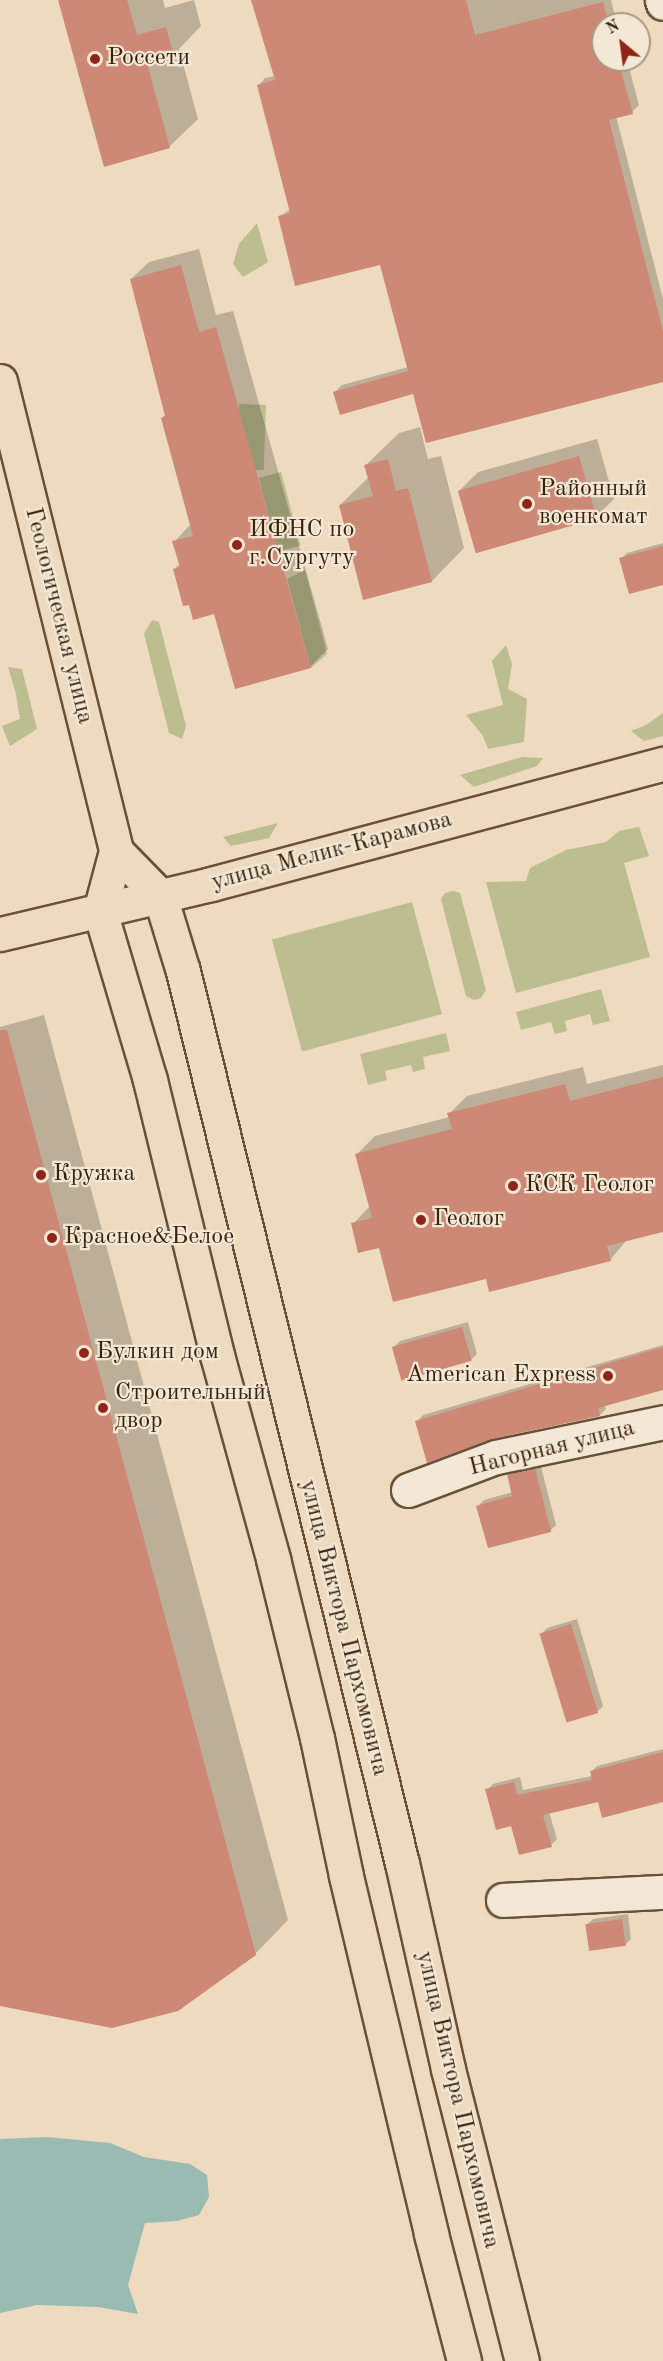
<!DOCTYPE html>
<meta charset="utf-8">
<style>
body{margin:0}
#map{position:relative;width:663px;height:2361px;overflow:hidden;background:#eddabf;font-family:"Old Standard TT",serif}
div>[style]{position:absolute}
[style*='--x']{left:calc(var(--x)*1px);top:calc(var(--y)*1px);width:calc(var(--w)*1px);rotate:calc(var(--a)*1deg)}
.green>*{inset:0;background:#bdbe8f;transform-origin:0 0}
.water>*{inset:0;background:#99bbb2}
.shadow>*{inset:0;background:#0003}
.building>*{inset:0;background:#ce8876;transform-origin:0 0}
.roads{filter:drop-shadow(2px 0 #675138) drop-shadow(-2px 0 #675138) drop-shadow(0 2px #675138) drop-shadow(0 -2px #675138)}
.minor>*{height:33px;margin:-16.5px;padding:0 16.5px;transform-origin:16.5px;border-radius:16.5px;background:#f3e7d5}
.major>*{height:33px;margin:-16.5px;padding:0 16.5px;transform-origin:16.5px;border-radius:16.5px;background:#eddabf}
.dots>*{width:16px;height:16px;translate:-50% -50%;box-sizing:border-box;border:3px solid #f3e7d5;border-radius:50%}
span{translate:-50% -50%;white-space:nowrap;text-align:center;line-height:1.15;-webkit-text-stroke:4.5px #f3e7d5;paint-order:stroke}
.poi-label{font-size:24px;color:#3a230b}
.left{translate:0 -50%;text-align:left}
.right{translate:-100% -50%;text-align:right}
.street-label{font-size:24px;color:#3a230b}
.north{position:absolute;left:591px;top:12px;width:60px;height:60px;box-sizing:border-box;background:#f3e7d5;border:2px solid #a99984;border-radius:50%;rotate:331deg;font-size:16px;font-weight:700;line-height:24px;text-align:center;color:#3a230b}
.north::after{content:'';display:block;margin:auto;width:21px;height:27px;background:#8f2418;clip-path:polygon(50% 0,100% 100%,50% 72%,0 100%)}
</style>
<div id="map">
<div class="green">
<div style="clip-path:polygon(257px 223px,268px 262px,243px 277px,233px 264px,239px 244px)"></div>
<div style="left:239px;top:404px;width:27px;height:65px;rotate:2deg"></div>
<div style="left:281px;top:472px;width:76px;height:23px;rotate:75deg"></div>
<div style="clip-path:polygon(305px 570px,327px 654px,311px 668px,287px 579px)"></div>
<div style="clip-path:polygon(152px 620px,159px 622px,186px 726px,182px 739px,169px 733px,144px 634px)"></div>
<div style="clip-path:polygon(506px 645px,512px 664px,508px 689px,527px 699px,524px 742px,488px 749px,483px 736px,466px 715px,503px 705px,492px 661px)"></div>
<div style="clip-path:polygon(8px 667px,22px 669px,37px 729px,10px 746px,2px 726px,20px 719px,16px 694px)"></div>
<div style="clip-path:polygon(663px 713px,663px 736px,644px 741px,631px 731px,646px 725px)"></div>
<div style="clip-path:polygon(522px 757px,543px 758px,537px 766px,474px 787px,460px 775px)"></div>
<div style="clip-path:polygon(278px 823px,269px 838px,231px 846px,223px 837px)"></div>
<div style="clip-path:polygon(639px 827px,649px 856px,624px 863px,650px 957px,516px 993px,486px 882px,526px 881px,530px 868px,566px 850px,606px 842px,619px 831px)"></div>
<div style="clip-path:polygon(453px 891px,460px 893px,486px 990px,481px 998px,474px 1000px,466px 996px,441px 899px,445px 893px)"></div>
<div style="left:412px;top:902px;width:116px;height:145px;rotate:75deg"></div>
<div style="clip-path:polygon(601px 989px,610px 1021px,593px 1025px,590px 1014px,565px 1021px,567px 1031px,555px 1034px,551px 1022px,521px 1030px,516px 1012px)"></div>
<div style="clip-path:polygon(446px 1033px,450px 1051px,423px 1057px,425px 1069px,413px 1072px,411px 1065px,385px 1071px,387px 1080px,368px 1085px,360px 1054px)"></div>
</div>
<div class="water">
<div style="clip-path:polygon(47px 2137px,110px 2143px,144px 2157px,190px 2164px,207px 2175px,209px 2197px,199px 2215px,177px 2221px,145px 2223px,128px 2285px,138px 2314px,98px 2307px,37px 2305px,0 2313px,0 2139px)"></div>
</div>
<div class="shadow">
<div style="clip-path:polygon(60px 0,163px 0,165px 8px,194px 0,201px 26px,179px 49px,198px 119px,169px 147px)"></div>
<div style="clip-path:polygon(253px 0,611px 0,617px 24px,603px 24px,603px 60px,627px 60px,639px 105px,632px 112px,616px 116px,663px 299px,663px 381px,414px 392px,335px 392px,342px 385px,408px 367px,381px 263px,279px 217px,291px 209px,258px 86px,265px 78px,275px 76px)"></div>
<div style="clip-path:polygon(199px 249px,216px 315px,233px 311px,328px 649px,310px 667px,216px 612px,174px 569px,180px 564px,174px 542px,191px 524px,162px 418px,166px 414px,131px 279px,149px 262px)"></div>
<div style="clip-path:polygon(420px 427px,428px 459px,441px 456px,464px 548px,432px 581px,364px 598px,340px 505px,369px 477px,366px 465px,399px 433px)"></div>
<div style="clip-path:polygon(597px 439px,614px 499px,596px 517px,460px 490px,478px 472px)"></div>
<div style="clip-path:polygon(663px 543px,663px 584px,621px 559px,627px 553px)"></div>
<div style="clip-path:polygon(44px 1015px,288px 1920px,255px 1954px,0 2004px,0 1027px)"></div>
<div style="clip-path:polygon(663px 1065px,663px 1231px,627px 1240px,610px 1260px,487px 1277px,380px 1246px,353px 1224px,370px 1206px,357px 1154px,375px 1136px,450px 1117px,449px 1114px,467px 1096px,583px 1067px,587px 1084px)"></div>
<div style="clip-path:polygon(468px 1322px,477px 1354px,471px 1360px,394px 1347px,400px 1341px)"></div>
<div style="clip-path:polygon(663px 1345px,663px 1388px,604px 1404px,606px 1409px,600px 1415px,417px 1421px,423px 1415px)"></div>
<div style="clip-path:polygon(540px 1463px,556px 1525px,550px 1531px,478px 1506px,484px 1500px,513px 1492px,508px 1474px,514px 1468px)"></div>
<div style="clip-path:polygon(577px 1619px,603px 1706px,597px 1712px,541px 1634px,547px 1628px)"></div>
<div style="clip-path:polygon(663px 1749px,663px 1800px,599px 1800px,549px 1812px,557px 1839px,551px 1845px,512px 1825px,487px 1790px,493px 1784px,520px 1777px,523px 1790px,592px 1776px,591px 1772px,597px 1766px)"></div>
<div style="clip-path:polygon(628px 1914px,631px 1939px,625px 1945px,587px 1925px,593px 1919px)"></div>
</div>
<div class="building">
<div style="clip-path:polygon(58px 0,127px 0,137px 35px,166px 27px,174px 56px,147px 63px,170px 148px,104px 167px)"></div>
<div style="clip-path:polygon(251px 0,466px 0,475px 35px,603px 2px,609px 24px,603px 24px,603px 60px,618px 60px,633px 114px,609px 120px,663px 331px,663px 382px,426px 443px,413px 394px,340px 415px,333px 392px,408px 371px,380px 265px,295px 286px,278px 216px,290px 213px,257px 85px,275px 80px)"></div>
<div style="clip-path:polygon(181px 265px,199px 332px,216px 327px,311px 668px,235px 689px,214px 614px,193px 620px,189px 605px,183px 606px,173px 569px,180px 567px,172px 541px,193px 536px,161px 418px,165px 416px,130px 279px)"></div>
<div style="left:579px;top:456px;width:65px;height:126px;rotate:74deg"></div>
<div style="clip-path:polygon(388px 459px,396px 491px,408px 488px,432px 582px,363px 600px,339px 505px,373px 496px,364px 465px)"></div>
<div style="clip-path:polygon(663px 546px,663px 585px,629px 594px,619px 558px)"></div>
<div style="clip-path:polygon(0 1030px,7px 1030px,256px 1955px,178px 2011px,112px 2028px,0 2006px)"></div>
<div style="clip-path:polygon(663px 1077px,663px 1232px,607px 1246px,611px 1261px,489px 1292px,486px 1279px,393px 1302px,379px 1248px,358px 1253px,351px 1223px,372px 1218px,355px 1154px,452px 1129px,447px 1113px,505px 1099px,565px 1084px,570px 1101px)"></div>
<div style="left:462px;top:1327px;width:35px;height:73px;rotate:74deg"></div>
<div style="clip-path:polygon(663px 1347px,663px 1390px,598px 1408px,600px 1416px,492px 1439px,427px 1463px,415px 1421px)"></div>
<div style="clip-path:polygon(535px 1468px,551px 1532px,488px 1548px,476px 1506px,512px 1496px,507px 1474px)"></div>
<div style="left:571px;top:1624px;width:93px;height:33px;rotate:73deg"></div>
<div style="clip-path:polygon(663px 1752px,663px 1802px,602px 1818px,598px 1802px,543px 1815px,552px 1847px,519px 1855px,511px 1826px,496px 1830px,485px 1789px,514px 1782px,517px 1795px,592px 1780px,590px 1771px)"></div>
<div style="left:622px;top:1919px;width:27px;height:37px;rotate:82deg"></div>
</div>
<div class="roads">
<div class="minor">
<div style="--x:662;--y:0;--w:3;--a:72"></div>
<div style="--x:408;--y:1490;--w:94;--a:-20.6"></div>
<div style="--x:496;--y:1457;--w:171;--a:-11.8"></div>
<div style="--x:503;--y:1900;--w:160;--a:-2.9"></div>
</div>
<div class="major">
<div style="--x:0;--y:381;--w:484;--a:76.1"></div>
<div style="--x:116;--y:851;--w:62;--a:104.9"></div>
<div style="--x:116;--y:851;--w:63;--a:45.6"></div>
<div style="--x:160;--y:896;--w:78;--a:73"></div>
<div style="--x:183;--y:971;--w:918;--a:76.21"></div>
<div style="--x:402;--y:1863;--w:211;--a:77.4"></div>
<div style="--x:448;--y:2069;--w:301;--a:75.8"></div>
<div style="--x:100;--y:911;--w:176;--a:73.5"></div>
<div style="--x:150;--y:1080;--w:283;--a:76.3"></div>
<div style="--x:217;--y:1355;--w:212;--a:74.6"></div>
<div style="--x:273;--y:1559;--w:184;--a:76.2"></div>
<div style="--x:317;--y:1738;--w:141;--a:78.1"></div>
<div style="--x:346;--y:1876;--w:368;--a:76.6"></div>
<div style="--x:431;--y:2234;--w:131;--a:75.4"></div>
<div style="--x:0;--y:934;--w:217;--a:-13.3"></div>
<div style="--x:211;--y:884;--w:468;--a:-14.9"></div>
</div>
</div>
<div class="dots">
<div style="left:95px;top:59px;background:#8f2418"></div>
<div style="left:527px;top:504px;background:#8f2418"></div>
<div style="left:237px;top:545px;background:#8f2418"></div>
<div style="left:41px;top:1175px;background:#8f2418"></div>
<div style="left:513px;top:1186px;background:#8f2418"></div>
<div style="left:421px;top:1220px;background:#8f2418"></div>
<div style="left:52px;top:1238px;background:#8f2418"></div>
<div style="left:84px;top:1353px;background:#8f2418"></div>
<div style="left:608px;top:1376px;background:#8f2418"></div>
<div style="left:103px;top:1408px;background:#8f2418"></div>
</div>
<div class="poi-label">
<span class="left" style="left:107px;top:59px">Россети</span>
<span class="left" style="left:539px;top:504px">Районный<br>военкомат</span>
<span class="left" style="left:249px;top:545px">ИФНС по<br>г.Сургуту</span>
<span class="left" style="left:53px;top:1175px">Кружка</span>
<span class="left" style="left:525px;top:1186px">КСК Геолог</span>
<span class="left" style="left:433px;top:1220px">Геолог</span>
<span class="left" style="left:64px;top:1238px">Красное&amp;Белое</span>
<span class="left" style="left:96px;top:1353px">Булкин дом</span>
<span class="right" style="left:596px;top:1376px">American Express</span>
<span class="left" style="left:115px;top:1408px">Строительный<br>двор</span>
</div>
<div class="street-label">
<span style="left:58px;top:616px;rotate:76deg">Геологическая улица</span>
<span style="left:332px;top:852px;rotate:-15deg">улица Мелик-Карамова</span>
<span style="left:552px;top:1449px;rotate:-14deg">Нагорная улица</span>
<span style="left:343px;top:1628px;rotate:76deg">улица Виктора Пархомовича</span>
<span style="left:457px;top:2100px;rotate:77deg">улица Виктора Пархомовича</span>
</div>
<div class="north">N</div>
</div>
